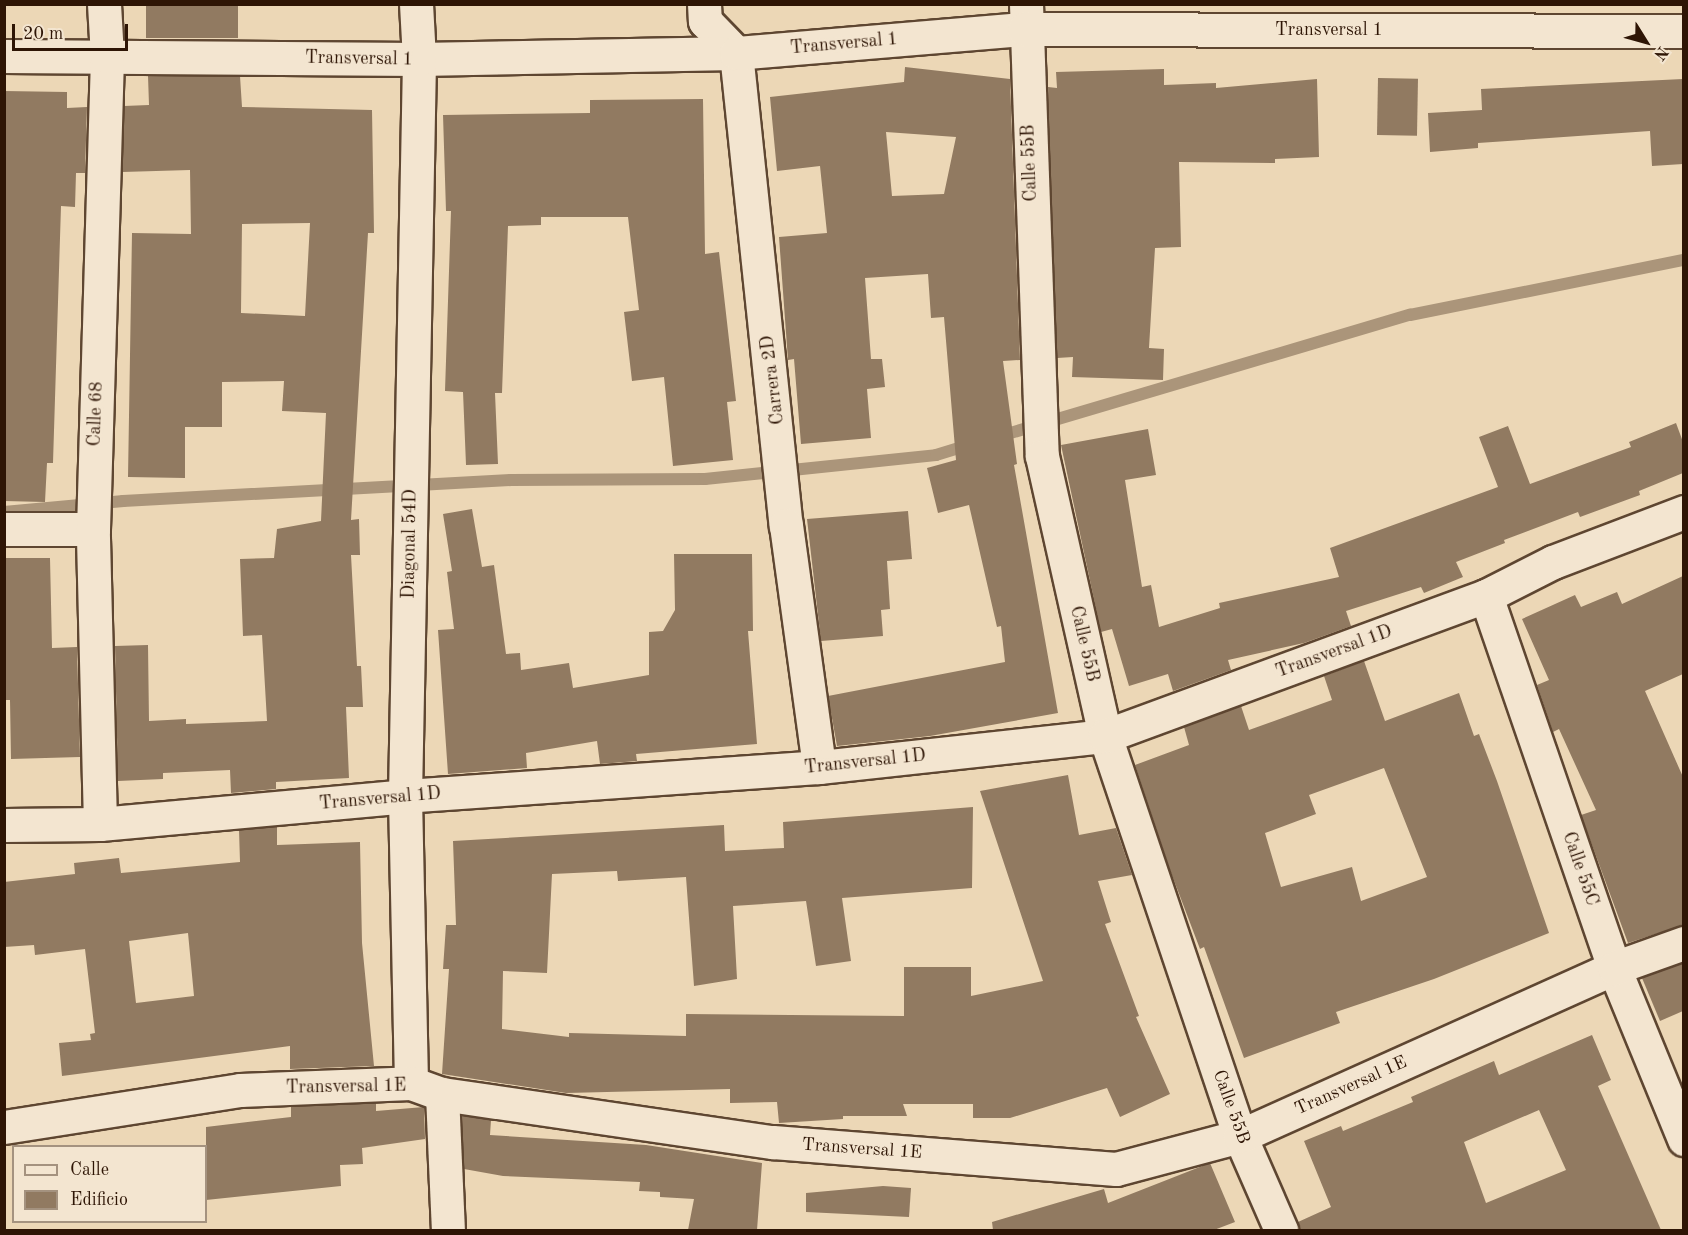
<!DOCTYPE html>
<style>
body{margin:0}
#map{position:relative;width:1688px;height:1235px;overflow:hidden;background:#ecd7b6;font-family:"Old Standard TT",serif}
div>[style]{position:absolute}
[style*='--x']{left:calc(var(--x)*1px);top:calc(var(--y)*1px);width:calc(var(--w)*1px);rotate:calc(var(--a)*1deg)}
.stream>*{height:12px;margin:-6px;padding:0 6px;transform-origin:6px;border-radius:6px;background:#ab957a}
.building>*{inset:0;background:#917a61;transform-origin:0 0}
.roads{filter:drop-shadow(2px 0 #5e4631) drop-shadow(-2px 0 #5e4631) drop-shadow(0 2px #5e4631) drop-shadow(0 -2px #5e4631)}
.minor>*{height:33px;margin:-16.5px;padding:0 16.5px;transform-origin:16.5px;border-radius:16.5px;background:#f3e5d0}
span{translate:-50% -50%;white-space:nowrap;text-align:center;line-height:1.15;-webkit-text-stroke:6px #f3e5d0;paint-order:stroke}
.street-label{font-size:18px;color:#2e1505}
.frame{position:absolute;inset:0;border:6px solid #2e1505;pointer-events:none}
.legend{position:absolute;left:12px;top:1145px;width:195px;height:78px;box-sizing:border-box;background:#f3e5d0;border:2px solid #a4927f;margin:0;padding:8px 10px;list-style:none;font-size:18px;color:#2e1505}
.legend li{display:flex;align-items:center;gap:12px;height:30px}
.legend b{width:30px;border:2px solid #a4927f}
.north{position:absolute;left:1616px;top:12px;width:60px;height:60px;-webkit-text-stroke:4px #f3e5d0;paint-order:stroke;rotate:127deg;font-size:16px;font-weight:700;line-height:24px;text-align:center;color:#2e1505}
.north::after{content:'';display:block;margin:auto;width:21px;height:27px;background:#2e1505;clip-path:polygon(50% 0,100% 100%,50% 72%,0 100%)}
.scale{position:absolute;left:12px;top:24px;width:116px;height:27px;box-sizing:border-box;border:3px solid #2e1505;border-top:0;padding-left:8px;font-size:18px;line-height:21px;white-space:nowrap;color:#2e1505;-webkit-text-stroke:4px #f3e5d0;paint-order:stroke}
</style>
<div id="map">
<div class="stream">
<div style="--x:997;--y:437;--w:431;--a:-16.5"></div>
<div style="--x:1410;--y:315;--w:279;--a:-11.4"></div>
<div style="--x:4;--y:512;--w:120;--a:-5.3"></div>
<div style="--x:123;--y:501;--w:389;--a:-3.1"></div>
<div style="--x:511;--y:480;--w:194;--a:-0.3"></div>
<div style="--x:705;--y:479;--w:232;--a:-5.9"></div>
<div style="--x:936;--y:455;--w:34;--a:-17"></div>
</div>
<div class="building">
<div style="left:146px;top:4px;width:92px;height:34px"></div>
<div style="clip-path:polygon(evenodd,905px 67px,1010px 79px,1020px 360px,1003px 361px,1017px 464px,1014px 465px,1058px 713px,930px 736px,837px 746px,828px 696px,1005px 662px,1001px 626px,997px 627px,969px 505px,938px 513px,927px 468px,956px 460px,944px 317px,931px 318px,928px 274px,865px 278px,871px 359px,882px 359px,885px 387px,867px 389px,871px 438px,801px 444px,794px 359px,788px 360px,779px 237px,827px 233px,820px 166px,777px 171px,770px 97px,904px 82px,905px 67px,886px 132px,956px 137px,944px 194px,892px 196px,886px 132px)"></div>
<div style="clip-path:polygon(1164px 69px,1164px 85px,1216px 83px,1216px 88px,1317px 79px,1319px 157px,1275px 159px,1275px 163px,1179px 162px,1181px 247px,1155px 248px,1149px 348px,1164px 349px,1163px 380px,1072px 377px,1073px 357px,1057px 358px,1048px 87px,1057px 88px,1056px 72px)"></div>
<div style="clip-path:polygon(evenodd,148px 76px,240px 76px,242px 107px,372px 110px,374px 233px,368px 233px,351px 520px,359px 519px,360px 555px,351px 555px,357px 666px,361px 666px,363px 707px,346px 707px,349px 778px,276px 782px,276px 789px,231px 793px,230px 770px,163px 773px,163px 779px,118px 781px,115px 646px,148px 645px,149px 721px,186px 719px,186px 724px,267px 721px,262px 635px,243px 636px,240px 559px,274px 558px,277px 529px,321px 521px,326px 413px,282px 411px,284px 381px,222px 382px,222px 427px,185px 427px,185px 478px,128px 477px,132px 233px,191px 234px,190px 170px,122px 172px,124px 106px,149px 105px,148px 76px,310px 223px,305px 316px,241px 313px,242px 224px,310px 223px)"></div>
<div style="left:1378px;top:78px;width:40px;height:57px;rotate:1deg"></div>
<div style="clip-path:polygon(1683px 79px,1683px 164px,1652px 166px,1650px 131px,1478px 143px,1478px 148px,1430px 152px,1428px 113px,1482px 110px,1481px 89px)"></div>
<div style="clip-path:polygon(4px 91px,67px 92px,67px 108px,87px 107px,85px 173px,76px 173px,75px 207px,61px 206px,53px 463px,47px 463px,45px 502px,4px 501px)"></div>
<div style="clip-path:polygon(703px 99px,705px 254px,719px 252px,736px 401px,727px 402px,733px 460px,673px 466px,664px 377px,632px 381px,624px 312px,639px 310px,628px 217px,541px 217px,541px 225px,508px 226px,502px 393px,495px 393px,498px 464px,466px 465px,463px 392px,445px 391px,451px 211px,446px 211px,443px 115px,590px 113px,590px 100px)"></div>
<div style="clip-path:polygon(1676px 423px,1683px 442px,1683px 473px,1639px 491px,1640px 495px,1580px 517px,1578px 512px,1504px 540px,1505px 543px,1456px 562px,1463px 577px,1424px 593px,1421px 587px,1346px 611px,1351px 626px,1304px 643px,1228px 660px,1231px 670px,1173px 691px,1168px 674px,1129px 686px,1112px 629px,1101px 632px,1061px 445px,1148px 429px,1156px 475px,1125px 480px,1142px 587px,1151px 585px,1159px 627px,1220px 608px,1219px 603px,1339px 577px,1330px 548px,1498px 487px,1479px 437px,1508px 426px,1530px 484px,1631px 447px,1629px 442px)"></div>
<div style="clip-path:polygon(472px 509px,482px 567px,494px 565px,506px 654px,520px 653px,521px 670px,569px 663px,573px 688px,649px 675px,649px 632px,663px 631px,675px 610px,674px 554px,752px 554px,753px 631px,748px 631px,757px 744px,636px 754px,637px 761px,600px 764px,597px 741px,526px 753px,527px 768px,448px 774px,438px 630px,454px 629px,447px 572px,452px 571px,443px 514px)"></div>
<div style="clip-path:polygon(908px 511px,912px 559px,887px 561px,890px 609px,881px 610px,883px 636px,821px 641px,807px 519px)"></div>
<div style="clip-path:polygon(4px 558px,50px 558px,52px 648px,77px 647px,80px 757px,11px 759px,10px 700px,4px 700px)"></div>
<div style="clip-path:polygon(1683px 576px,1683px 674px,1645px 691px,1683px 777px,1683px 925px,1628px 943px,1581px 815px,1596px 810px,1559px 729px,1553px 732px,1537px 685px,1549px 680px,1522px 619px,1575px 595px,1581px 607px,1617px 592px,1622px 604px)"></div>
<div style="clip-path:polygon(evenodd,1364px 661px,1385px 721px,1459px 693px,1474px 736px,1479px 734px,1497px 781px,1549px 933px,1434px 979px,1336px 1012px,1340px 1023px,1244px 1058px,1204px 947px,1200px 949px,1170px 870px,1135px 765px,1189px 745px,1184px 727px,1241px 706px,1249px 730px,1332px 700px,1324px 676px,1364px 661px,1384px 768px,1427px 877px,1361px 901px,1352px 867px,1281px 887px,1265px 833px,1316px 814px,1309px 795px,1384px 768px)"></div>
<div style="clip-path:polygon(1068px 775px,1079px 835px,1116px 828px,1132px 875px,1098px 881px,1111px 922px,1105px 924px,1139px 1016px,1136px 1017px,1170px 1094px,1120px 1117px,1107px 1088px,1010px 1118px,973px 1118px,973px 1104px,903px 1104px,907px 1116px,843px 1116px,843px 1119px,779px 1123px,777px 1102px,730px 1103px,730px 1089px,566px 1093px,442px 1074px,449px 969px,443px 969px,446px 925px,456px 925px,453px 841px,724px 825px,725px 851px,784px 848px,783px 822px,973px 807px,972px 888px,842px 898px,851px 961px,816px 966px,806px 901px,733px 906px,737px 979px,694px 986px,686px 877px,618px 881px,617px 871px,552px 874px,547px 973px,503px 971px,502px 1029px,569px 1037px,569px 1033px,686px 1036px,686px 1014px,904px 1016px,904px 967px,971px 967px,971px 996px,1043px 981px,980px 791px)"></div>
<div style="clip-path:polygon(evenodd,277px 827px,277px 845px,360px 842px,362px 943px,374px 1066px,290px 1069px,290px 1046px,62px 1076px,59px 1043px,91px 1040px,90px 1034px,95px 1033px,85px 949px,35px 955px,34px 945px,4px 947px,4px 882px,75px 874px,74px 863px,119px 858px,121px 873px,240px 862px,239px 830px,277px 827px,188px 933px,194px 996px,136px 1003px,129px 941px,188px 933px)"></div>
<div style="clip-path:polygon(1683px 963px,1683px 1011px,1660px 1021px,1642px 978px)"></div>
<div style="clip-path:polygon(evenodd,1592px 1035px,1611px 1080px,1598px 1086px,1661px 1230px,1299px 1230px,1298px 1222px,1331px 1207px,1304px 1141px,1341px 1126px,1343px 1131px,1413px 1102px,1411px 1097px,1494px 1061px,1499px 1075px,1592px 1035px,1539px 1110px,1566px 1170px,1486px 1203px,1464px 1142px,1539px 1110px)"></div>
<div style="clip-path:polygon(376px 1103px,376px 1111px,424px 1107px,425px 1139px,362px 1148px,363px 1164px,340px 1165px,341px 1186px,206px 1200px,206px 1127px,291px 1117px,291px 1107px)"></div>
<div style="clip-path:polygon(462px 1116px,491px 1120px,490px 1135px,646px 1145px,762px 1163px,757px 1230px,688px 1230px,694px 1199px,660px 1197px,660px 1192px,639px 1191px,640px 1182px,503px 1176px,464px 1169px)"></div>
<div style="clip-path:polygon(1210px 1163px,1235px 1222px,1214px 1230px,993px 1230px,992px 1222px,1104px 1189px,1108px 1203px)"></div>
<div style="clip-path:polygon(883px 1186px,911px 1188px,909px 1217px,806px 1212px,806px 1193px)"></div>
</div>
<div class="roads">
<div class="minor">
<div style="--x:704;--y:4;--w:17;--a:87"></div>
<div style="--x:705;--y:21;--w:45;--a:45.9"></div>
<div style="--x:736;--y:53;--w:475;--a:84"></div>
<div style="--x:786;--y:525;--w:244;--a:82.2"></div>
<div style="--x:1026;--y:4;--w:452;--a:88"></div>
<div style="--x:1042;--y:456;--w:287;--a:77.3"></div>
<div style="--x:1105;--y:736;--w:422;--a:71.4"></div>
<div style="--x:1240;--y:1136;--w:103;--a:66.4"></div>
<div style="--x:4;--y:56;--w:415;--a:0.4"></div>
<div style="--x:419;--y:59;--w:317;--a:-1.1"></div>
<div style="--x:736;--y:53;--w:289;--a:-4.8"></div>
<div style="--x:1024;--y:29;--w:660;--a:0.17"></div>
<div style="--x:4;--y:529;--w:89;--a:0"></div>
<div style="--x:1486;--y:596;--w:393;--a:71"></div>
<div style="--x:1614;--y:968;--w:185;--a:67.7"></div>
<div style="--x:100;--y:824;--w:295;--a:-91.4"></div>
<div style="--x:93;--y:529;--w:473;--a:-88.3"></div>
<div style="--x:107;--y:56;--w:52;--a:-93.3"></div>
<div style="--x:4;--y:825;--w:96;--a:-0.6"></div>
<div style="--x:100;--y:824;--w:306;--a:-5.2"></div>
<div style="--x:405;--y:796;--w:415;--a:-4"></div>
<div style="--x:819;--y:767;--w:288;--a:-6.2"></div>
<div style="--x:1105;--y:736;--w:406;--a:-20.2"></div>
<div style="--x:1486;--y:596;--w:75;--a:-26.9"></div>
<div style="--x:1553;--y:562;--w:140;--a:-20.9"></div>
<div style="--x:411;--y:1083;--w:287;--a:-91.2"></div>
<div style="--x:405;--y:796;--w:737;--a:-88.91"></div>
<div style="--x:419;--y:59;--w:55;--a:-93.1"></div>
<div style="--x:442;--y:1094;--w:136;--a:87.5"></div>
<div style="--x:4;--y:1127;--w:239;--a:-8.9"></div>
<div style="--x:240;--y:1090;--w:171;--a:-2.3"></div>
<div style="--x:411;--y:1083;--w:33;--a:20"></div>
<div style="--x:442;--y:1094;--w:334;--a:8.3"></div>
<div style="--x:773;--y:1142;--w:344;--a:4.5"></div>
<div style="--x:1116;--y:1169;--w:128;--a:-14.9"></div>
<div style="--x:1240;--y:1136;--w:410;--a:-24.2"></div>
<div style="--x:1614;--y:968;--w:74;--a:-19.7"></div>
</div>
</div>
<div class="street-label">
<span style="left:1329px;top:30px">Transversal 1</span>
<span style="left:844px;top:44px;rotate:-5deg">Transversal 1</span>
<span style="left:359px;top:59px;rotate:1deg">Transversal 1</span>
<span style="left:1030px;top:163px;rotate:-92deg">Calle 55B</span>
<span style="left:773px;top:380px;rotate:-97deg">Carrera 2D</span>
<span style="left:96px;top:414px;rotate:-88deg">Calle 68</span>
<span style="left:410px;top:544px;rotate:-89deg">Diagonal 54D</span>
<span style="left:1084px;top:644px;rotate:77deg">Calle 55B</span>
<span style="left:1334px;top:652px;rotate:-20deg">Transversal 1D</span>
<span style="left:865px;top:762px;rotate:-6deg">Transversal 1D</span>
<span style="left:380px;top:799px;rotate:-5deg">Transversal 1D</span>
<span style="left:1580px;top:869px;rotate:71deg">Calle 55C</span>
<span style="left:1351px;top:1086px;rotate:-24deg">Transversal 1E</span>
<span style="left:346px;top:1087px;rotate:-1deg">Transversal 1E</span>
<span style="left:1231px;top:1107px;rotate:70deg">Calle 55B</span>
<span style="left:862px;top:1149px;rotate:4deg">Transversal 1E</span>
</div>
<div class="frame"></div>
<ul class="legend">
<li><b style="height:8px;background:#f3e5d0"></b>Calle</li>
<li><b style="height:16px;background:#917a61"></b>Edificio</li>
</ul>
<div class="north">N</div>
<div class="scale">20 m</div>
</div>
